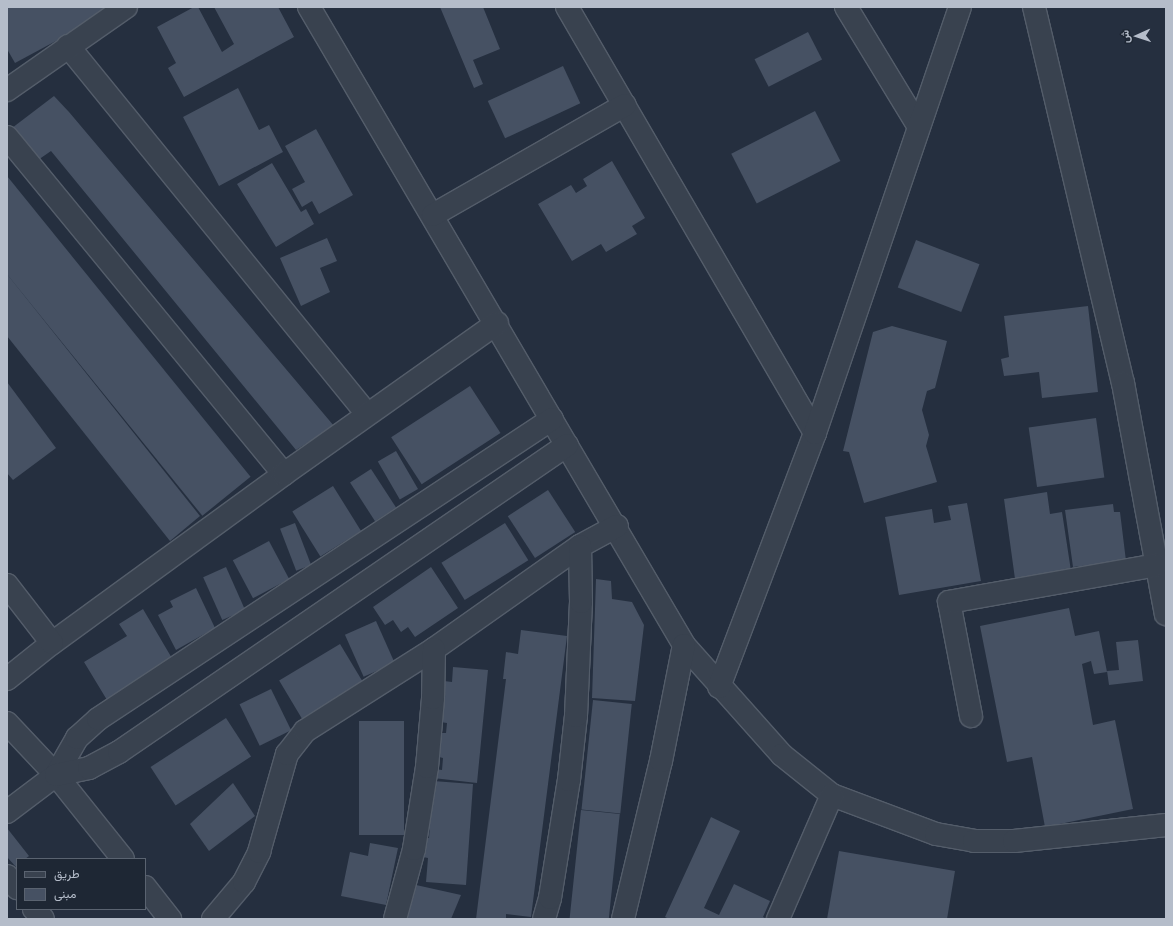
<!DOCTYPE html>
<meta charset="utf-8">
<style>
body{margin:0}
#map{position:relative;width:1173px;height:926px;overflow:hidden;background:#252f3f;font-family:"Open Sans",Vazirmatn,sans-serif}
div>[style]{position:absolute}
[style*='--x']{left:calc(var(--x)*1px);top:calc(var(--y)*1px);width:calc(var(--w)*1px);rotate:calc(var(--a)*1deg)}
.building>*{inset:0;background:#465163;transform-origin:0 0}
.roads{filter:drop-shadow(1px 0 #545d6a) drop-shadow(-1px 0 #545d6a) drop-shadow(0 1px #545d6a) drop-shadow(0 -1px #545d6a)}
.minor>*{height:22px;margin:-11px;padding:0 11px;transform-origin:11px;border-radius:11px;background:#39424f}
span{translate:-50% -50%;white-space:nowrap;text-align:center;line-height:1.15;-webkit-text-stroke:3px #1e2734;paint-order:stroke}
.frame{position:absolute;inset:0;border:8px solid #b5bdca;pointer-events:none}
.legend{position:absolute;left:16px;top:858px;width:130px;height:52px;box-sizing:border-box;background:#1e2734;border:1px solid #5a6370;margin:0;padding:5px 7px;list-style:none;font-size:12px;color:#b5bdca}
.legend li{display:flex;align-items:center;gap:8px;height:20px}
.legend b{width:20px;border:1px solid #5a6370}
.north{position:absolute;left:1117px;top:16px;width:40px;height:40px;-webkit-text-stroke:3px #1e2734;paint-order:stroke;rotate:267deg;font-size:11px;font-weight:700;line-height:16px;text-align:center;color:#b5bdca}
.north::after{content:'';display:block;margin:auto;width:14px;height:18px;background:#b5bdca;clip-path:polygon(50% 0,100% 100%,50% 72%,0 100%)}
</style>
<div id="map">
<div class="building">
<div style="clip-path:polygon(7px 7px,119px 7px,15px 63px,7px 49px)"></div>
<div style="clip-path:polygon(194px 7px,198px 7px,222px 52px,234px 44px,214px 7px,278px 7px,294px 37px,184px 97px,168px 68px,176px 63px,157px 27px)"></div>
<div style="clip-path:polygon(440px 7px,483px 7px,500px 49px,473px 60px,483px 84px,474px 88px)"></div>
<div style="left:808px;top:32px;width:31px;height:60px;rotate:63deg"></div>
<div style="left:563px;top:66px;width:41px;height:83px;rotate:65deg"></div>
<div style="clip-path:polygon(238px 88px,259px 130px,269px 125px,283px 152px,219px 186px,183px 117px)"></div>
<div style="clip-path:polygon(54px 96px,69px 112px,334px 426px,296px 450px,51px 151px,38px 160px,12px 128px)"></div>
<div style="left:815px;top:111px;width:56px;height:94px;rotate:63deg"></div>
<div style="clip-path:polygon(316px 129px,353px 195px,319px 214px,312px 201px,302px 207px,292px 189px,305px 182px,285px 146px)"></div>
<div style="clip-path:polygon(612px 161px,645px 218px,632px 226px,637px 234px,606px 252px,601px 244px,572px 261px,538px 204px,571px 185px,576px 193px,587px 186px,583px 179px)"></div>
<div style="clip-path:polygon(272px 163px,301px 212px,306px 209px,314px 224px,276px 247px,237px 184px)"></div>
<div style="left:7px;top:176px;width:387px;height:62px;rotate:51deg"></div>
<div style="clip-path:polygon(327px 238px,337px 261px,320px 268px,330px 292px,301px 306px,280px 258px)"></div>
<div style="left:916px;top:240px;width:68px;height:51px;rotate:21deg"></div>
<div style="clip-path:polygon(7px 274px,200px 516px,170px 541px,7px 336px)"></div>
<div style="clip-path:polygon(1088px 306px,1098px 392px,1042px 398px,1039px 372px,1004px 376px,1001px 359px,1009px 357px,1004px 316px)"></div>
<div style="clip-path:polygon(892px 326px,947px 341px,935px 388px,927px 391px,922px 410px,929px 435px,926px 446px,937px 482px,864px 503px,849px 452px,843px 451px,873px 332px)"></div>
<div style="clip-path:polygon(7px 382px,56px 448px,13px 480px,7px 473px)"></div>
<div style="left:470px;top:386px;width:56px;height:94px;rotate:57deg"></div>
<div style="left:1096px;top:418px;width:60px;height:68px;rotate:82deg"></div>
<div style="left:396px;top:451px;width:44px;height:21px;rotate:60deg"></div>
<div style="left:371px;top:469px;width:46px;height:25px;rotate:57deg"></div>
<div style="left:333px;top:486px;width:53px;height:48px;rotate:58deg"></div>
<div style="left:548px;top:490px;width:50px;height:48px;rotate:57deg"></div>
<div style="clip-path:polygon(1047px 492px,1050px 514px,1062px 512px,1071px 571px,1015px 579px,1004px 499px)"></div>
<div style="clip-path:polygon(967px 503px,981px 581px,899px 595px,885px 517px,932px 509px,934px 523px,951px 520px,948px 506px)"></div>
<div style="clip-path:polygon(1113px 504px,1114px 512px,1120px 512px,1126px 561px,1073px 567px,1065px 510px)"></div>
<div style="left:295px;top:523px;width:45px;height:16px;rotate:69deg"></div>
<div style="left:505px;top:523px;width:44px;height:75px;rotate:58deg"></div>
<div style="left:269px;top:541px;width:43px;height:41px;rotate:62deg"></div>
<div style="left:226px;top:567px;width:47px;height:25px;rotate:66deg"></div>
<div style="clip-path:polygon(431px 567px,458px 608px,415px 637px,408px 627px,401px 632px,393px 620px,385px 625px,373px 607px)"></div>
<div style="clip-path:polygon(596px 579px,611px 581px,612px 599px,632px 602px,644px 625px,635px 701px,592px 698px)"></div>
<div style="clip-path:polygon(196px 588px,215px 628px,176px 650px,158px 615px,173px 607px,170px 601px)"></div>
<div style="clip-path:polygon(1069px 608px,1075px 636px,1099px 631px,1107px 672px,1094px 674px,1091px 661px,1082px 664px,1093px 725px,1115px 720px,1133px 809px,1045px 827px,1032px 757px,1007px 762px,980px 626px)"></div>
<div style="clip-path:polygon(143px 609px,173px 660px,107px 700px,84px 662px,127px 636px,119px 624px)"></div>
<div style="left:376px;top:621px;width:46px;height:34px;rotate:66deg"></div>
<div style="clip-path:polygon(521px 630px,567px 636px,531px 917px,506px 914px,506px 919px,476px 919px,506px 679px,503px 679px,506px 652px,518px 654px)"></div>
<div style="clip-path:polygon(1138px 640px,1143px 681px,1109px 685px,1107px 671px,1119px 670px,1116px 642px)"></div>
<div style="left:340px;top:644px;width:45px;height:71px;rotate:59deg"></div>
<div style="clip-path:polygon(453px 667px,488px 670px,477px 783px,433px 778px,434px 769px,442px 770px,443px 758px,439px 757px,440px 751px,435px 750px,437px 733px,446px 733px,447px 723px,440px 722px,444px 681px,452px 682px)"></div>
<div style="left:271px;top:689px;width:46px;height:35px;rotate:64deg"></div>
<div style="left:593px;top:700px;width:39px;height:110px;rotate:6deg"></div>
<div style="left:226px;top:718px;width:46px;height:90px;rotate:57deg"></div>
<div style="left:359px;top:721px;width:45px;height:114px"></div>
<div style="clip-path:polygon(433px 781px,473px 784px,466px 885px,426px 882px,428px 858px,423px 857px,424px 838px,429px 838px)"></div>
<div style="clip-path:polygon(233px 783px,255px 816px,209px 851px,190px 824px)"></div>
<div style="left:581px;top:810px;width:39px;height:110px;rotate:6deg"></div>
<div style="clip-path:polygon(711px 817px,740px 831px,704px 908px,719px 915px,734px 884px,770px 901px,763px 917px,767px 919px,669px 919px,665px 917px)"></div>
<div style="clip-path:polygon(7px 828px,29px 856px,25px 859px,17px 859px,16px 867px,7px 857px)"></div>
<div style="clip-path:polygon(370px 843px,398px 848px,386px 905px,341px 896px,350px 852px,368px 856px)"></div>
<div style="clip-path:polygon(839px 851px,955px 871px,947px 919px,827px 919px)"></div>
<div style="clip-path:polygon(416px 885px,461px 895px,451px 919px,405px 919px)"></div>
</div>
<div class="roads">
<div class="minor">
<div style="--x:309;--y:7;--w:740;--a:59.55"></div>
<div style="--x:684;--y:645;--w:147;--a:48.3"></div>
<div style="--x:782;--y:755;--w:64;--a:38.7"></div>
<div style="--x:832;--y:795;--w:111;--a:20.6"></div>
<div style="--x:936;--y:834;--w:39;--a:10"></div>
<div style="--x:974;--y:841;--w:40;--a:0"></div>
<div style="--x:1014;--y:841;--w:153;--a:-6"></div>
<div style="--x:567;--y:7;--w:493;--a:59.8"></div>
<div style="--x:846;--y:7;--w:140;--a:58.7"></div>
<div style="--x:1034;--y:7;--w:386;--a:76.7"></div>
<div style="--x:1123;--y:383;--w:235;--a:79.5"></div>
<div style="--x:68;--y:46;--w:474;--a:50.9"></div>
<div style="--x:7;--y:90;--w:145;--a:-34.9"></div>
<div style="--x:7;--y:137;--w:436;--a:50.6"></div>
<div style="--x:284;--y:474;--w:287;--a:143.9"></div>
<div style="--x:52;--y:643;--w:58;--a:141.3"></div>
<div style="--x:433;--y:215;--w:221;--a:-29.8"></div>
<div style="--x:284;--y:474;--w:261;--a:-35.3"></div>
<div style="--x:7;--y:585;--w:73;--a:52.2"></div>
<div style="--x:719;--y:687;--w:272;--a:-69.3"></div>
<div style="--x:815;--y:433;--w:450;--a:-71.2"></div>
<div style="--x:971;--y:716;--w:116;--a:-100.9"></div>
<div style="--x:949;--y:602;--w:211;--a:-10.1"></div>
<div style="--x:7;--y:723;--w:71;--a:46.7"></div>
<div style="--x:56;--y:775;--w:107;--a:51.4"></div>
<div style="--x:56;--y:775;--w:43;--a:-60.4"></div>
<div style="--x:77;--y:738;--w:28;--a:-42"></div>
<div style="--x:98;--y:719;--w:544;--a:-33.46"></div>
<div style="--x:7;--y:812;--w:61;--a:-37.1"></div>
<div style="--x:56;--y:775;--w:34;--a:-12"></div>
<div style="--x:89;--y:768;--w:34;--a:-28"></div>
<div style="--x:119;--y:752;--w:543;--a:-34.42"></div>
<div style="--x:7;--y:876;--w:16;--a:50"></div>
<div style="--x:145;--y:887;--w:41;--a:52"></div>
<div style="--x:34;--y:909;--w:13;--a:48"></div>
<div style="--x:213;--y:919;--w:48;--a:-50"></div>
<div style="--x:244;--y:882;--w:34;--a:-63"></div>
<div style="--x:259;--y:852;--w:102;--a:-74.1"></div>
<div style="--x:287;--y:754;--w:29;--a:-52"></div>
<div style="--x:305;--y:731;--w:153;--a:-32.4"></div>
<div style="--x:434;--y:649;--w:179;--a:-35.2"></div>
<div style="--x:580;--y:546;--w:42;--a:-28.4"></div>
<div style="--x:395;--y:919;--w:73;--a:-74.8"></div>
<div style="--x:414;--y:849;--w:83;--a:-81"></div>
<div style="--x:427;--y:767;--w:69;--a:-85"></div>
<div style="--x:433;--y:698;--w:49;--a:-88.8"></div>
<div style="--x:544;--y:919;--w:22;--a:-74"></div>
<div style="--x:550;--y:898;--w:120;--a:-80.9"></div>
<div style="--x:569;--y:780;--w:64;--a:-83.8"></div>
<div style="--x:576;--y:716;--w:114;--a:-87.5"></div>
<div style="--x:581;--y:602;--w:56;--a:-91"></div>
<div style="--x:623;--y:919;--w:163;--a:-76.5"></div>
<div style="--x:661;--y:761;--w:118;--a:-78.8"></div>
<div style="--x:778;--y:919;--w:135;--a:-66.5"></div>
</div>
</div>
<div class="frame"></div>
<ul class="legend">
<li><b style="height:5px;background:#39424f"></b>طريق</li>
<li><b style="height:11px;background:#465163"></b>مبنى</li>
</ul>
<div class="north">ش</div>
</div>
